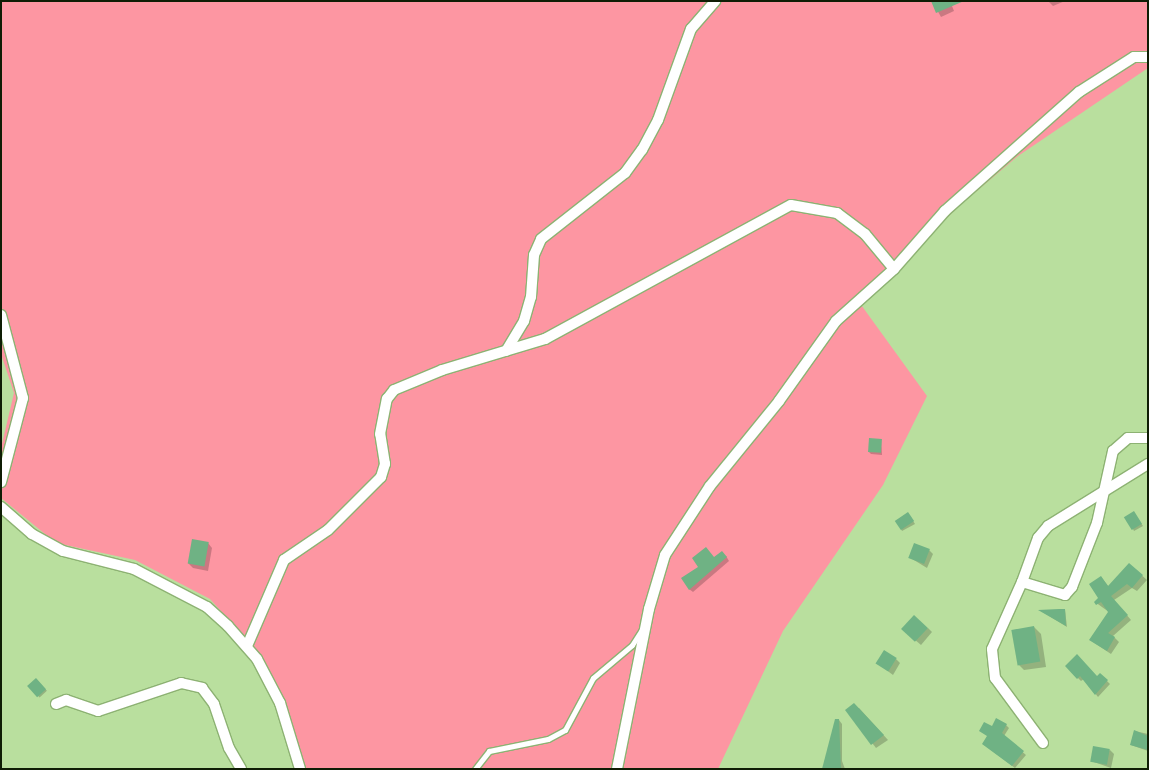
<!DOCTYPE html>
<style>
body{margin:0}
#map{position:relative;width:1149px;height:770px;overflow:hidden;background:#b9df9e;font-family:Poppins,sans-serif}
div>[style]{position:absolute}
[style*='--x']{left:calc(var(--x)*1px);top:calc(var(--y)*1px);width:calc(var(--w)*1px);rotate:calc(var(--a)*1deg)}
.green>*{inset:0;background:#fd96a2}
.shadow>*{inset:0;background:#0003;transform-origin:0 0}
.building>*{inset:0;background:#6fb284;transform-origin:0 0}
.roads{filter:drop-shadow(1px 0 #8db273) drop-shadow(-1px 0 #8db273) drop-shadow(0 1px #8db273) drop-shadow(0 -1px #8db273)}
.lane>*{height:5px;margin:-2.5px;padding:0 2.5px;transform-origin:2.5px;border-radius:2.5px;background:#fff}
.street>*{height:10px;margin:-5px;padding:0 5px;transform-origin:5px;border-radius:5px;background:#fff}
span{translate:-50% -50%;white-space:nowrap;text-align:center;line-height:1.15;-webkit-text-stroke:3.5px #b9df9e;paint-order:stroke}
.frame{position:absolute;inset:0;border:2px solid #0f1d05;pointer-events:none}
</style>
<div id="map">
<div class="green">
<div style="clip-path:polygon(1px 1px,1148px 1px,1148px 68px,1018px 156px,959px 206px,859px 302px,927px 396px,883px 485px,783px 631px,718px 769px,304px 769px,281px 695px,256px 650px,210px 599px,135px 560px,56px 543px,1px 498px,1px 448px,14px 393px,1px 354px)"></div>
</div>
<div class="shadow">
<div style="clip-path:polygon(932px 1px,950px 1px,954px 11px,941px 17px)"></div>
<div style="clip-path:polygon(1048px 1px,1065px 1px,1053px 6px)"></div>
<div style="clip-path:polygon(881px 440px,882px 455px,871px 454px,869px 452px)"></div>
<div style="clip-path:polygon(908px 513px,915px 524px,902px 531px,901px 529px)"></div>
<div style="clip-path:polygon(1135px 514px,1143px 526px,1134px 531px,1133px 529px)"></div>
<div style="clip-path:polygon(208px 543px,212px 548px,208px 571px,193px 568px,188px 563px)"></div>
<div style="clip-path:polygon(929px 550px,933px 554px,927px 568px,909px 557px)"></div>
<div style="clip-path:polygon(726px 556px,729px 561px,693px 592px,689px 589px,714px 558px)"></div>
<div style="clip-path:polygon(1129px 564px,1147px 580px,1137px 591px,1132px 588px,1114px 600px,1131px 620px,1113px 636px,1119px 642px,1111px 654px,1090px 640px,1109px 612px,1095px 602px,1099px 598px,1101px 577px,1109px 587px)"></div>
<div style="clip-path:polygon(1065px 610px,1067px 627px,1041px 611px)"></div>
<div style="clip-path:polygon(1034px 627px,1041px 634px,1046px 667px,1024px 670px,1018px 664px)"></div>
<div style="clip-path:polygon(928px 628px,932px 632px,921px 645px,907px 633px)"></div>
<div style="clip-path:polygon(896px 659px,900px 663px,893px 675px,877px 663px)"></div>
<div style="clip-path:polygon(1066px 666px,1107px 681px,1110px 684px,1098px 697px,1084px 679px,1081px 681px)"></div>
<div style="left:36px;top:679px;width:16px;height:10px;rotate:47deg"></div>
<div style="clip-path:polygon(859px 708px,888px 740px,876px 748px,847px 710px)"></div>
<div style="clip-path:polygon(839px 720px,842px 724px,842px 761px,845px 769px,823px 769px)"></div>
<div style="clip-path:polygon(1006px 725px,1009px 728px,1004px 736px,1026px 755px,1015px 768px,983px 744px,992px 727px)"></div>
<div style="clip-path:polygon(1135px 731px,1148px 734px,1148px 751px,1131px 745px)"></div>
<div style="clip-path:polygon(1110px 750px,1114px 754px,1111px 768px,1091px 761px)"></div>
</div>
<div class="building">
<div style="clip-path:polygon(931px 1px,964px 1px,936px 13px)"></div>
<div style="left:869px;top:438px;width:13px;height:14px;rotate:4deg"></div>
<div style="left:1134px;top:511px;width:15px;height:12px;rotate:58deg"></div>
<div style="left:908px;top:512px;width:11px;height:16px;rotate:56deg"></div>
<div style="left:192px;top:539px;width:17px;height:25px;rotate:10deg"></div>
<div style="left:914px;top:543px;width:17px;height:16px;rotate:21deg"></div>
<div style="clip-path:polygon(706px 547px,714px 557px,722px 551px,727px 557px,689px 590px,681px 578px,698px 567px,692px 558px)"></div>
<div style="clip-path:polygon(1129px 563px,1143px 575px,1132px 588px,1127px 584px,1111px 596px,1128px 615px,1108px 633px,1115px 637px,1107px 651px,1089px 640px,1108px 612px,1101px 602px,1096px 605px,1094px 602px,1098px 598px,1089px 584px,1101px 576px,1108px 586px)"></div>
<div style="clip-path:polygon(1059px 609px,1065px 609px,1066px 626px,1038px 610px)"></div>
<div style="left:914px;top:615px;width:19px;height:19px;rotate:43deg"></div>
<div style="left:1034px;top:626px;width:36px;height:23px;rotate:80deg"></div>
<div style="left:884px;top:650px;width:15px;height:16px;rotate:32deg"></div>
<div style="clip-path:polygon(1077px 654px,1097px 676px,1100px 673px,1108px 680px,1095px 695px,1080px 676px,1077px 679px,1065px 666px)"></div>
<div style="left:36px;top:678px;width:15px;height:12px;rotate:48deg"></div>
<div style="clip-path:polygon(854px 703px,884px 735px,871px 745px,845px 710px)"></div>
<div style="clip-path:polygon(996px 718px,1007px 724px,1002px 733px,1024px 751px,1012px 766px,982px 744px,987px 736px,979px 731px,984px 722px,992px 726px)"></div>
<div style="clip-path:polygon(835px 719px,839px 719px,841px 769px,822px 769px)"></div>
<div style="clip-path:polygon(1134px 730px,1148px 736px,1148px 750px,1130px 745px)"></div>
<div style="left:1093px;top:746px;width:17px;height:16px;rotate:10deg"></div>
</div>
<div class="roads">
<div class="lane">
<div style="--x:475;--y:769;--w:23;--a:-52"></div>
<div style="--x:489;--y:751;--w:60;--a:-11.5"></div>
<div style="--x:548;--y:739;--w:19;--a:-28"></div>
<div style="--x:565;--y:730;--w:59;--a:-61.7"></div>
<div style="--x:593;--y:678;--w:51;--a:-40.2"></div>
<div style="--x:632;--y:645;--w:20;--a:-57"></div>
</div>
<div class="street">
<div style="--x:1;--y:315;--w:86;--a:75.2"></div>
<div style="--x:23;--y:398;--w:87;--a:104.7"></div>
<div style="--x:506;--y:351;--w:35;--a:-59"></div>
<div style="--x:524;--y:321;--w:25;--a:-74"></div>
<div style="--x:531;--y:297;--w:42;--a:-85.9"></div>
<div style="--x:534;--y:255;--w:17;--a:-66"></div>
<div style="--x:541;--y:239;--w:107;--a:-38.2"></div>
<div style="--x:625;--y:173;--w:29;--a:-54"></div>
<div style="--x:642;--y:150;--w:34;--a:-62"></div>
<div style="--x:658;--y:120;--w:97;--a:-70.1"></div>
<div style="--x:691;--y:29;--w:37;--a:-49"></div>
<div style="--x:1;--y:507;--w:41;--a:41.1"></div>
<div style="--x:32;--y:534;--w:35;--a:29"></div>
<div style="--x:63;--y:551;--w:73;--a:14.2"></div>
<div style="--x:134;--y:569;--w:82;--a:27.5"></div>
<div style="--x:207;--y:607;--w:28;--a:42"></div>
<div style="--x:228;--y:626;--w:44;--a:48.7"></div>
<div style="--x:257;--y:659;--w:50;--a:62.4"></div>
<div style="--x:280;--y:703;--w:69;--a:73.1"></div>
<div style="--x:1022;--y:582;--w:47;--a:-70"></div>
<div style="--x:1038;--y:538;--w:16;--a:-50"></div>
<div style="--x:1048;--y:526;--w:118;--a:-31.8"></div>
<div style="--x:247;--y:646;--w:94;--a:-66.7"></div>
<div style="--x:284;--y:560;--w:53;--a:-34.3"></div>
<div style="--x:328;--y:530;--w:75;--a:-45"></div>
<div style="--x:381;--y:477;--w:14;--a:-73"></div>
<div style="--x:385;--y:464;--w:30;--a:-99"></div>
<div style="--x:380;--y:434;--w:36;--a:-79"></div>
<div style="--x:387;--y:399;--w:11;--a:-52"></div>
<div style="--x:394;--y:390;--w:52;--a:-22.6"></div>
<div style="--x:442;--y:370;--w:108;--a:-16.8"></div>
<div style="--x:545;--y:339;--w:280;--a:-28.6"></div>
<div style="--x:791;--y:205;--w:47;--a:9.9"></div>
<div style="--x:837;--y:213;--w:35;--a:37"></div>
<div style="--x:865;--y:234;--w:45;--a:50.4"></div>
<div style="--x:56;--y:704;--w:11;--a:-22"></div>
<div style="--x:66;--y:700;--w:34;--a:19"></div>
<div style="--x:98;--y:711;--w:88;--a:-18.6"></div>
<div style="--x:181;--y:683;--w:22;--a:13"></div>
<div style="--x:202;--y:688;--w:20;--a:53"></div>
<div style="--x:214;--y:704;--w:46;--a:71.2"></div>
<div style="--x:229;--y:748;--w:24;--a:60"></div>
<div style="--x:1043;--y:743;--w:81;--a:-126.4"></div>
<div style="--x:995;--y:678;--w:29;--a:-96"></div>
<div style="--x:992;--y:649;--w:73;--a:-65.9"></div>
<div style="--x:1022;--y:582;--w:45;--a:16.8"></div>
<div style="--x:1065;--y:595;--w:11;--a:-49"></div>
<div style="--x:1072;--y:587;--w:69;--a:-68.7"></div>
<div style="--x:1097;--y:523;--w:74;--a:-77.5"></div>
<div style="--x:1113;--y:451;--w:20;--a:-41"></div>
<div style="--x:1128;--y:438;--w:20;--a:0"></div>
<div style="--x:617;--y:769;--w:163;--a:-78.7"></div>
<div style="--x:649;--y:609;--w:56;--a:-73.5"></div>
<div style="--x:665;--y:555;--w:82;--a:-56.9"></div>
<div style="--x:710;--y:486;--w:109;--a:-50.9"></div>
<div style="--x:779;--y:401;--w:98;--a:-54.5"></div>
<div style="--x:836;--y:321;--w:78;--a:-41.9"></div>
<div style="--x:894;--y:269;--w:77;--a:-48.7"></div>
<div style="--x:945;--y:211;--w:179;--a:-41.6"></div>
<div style="--x:1079;--y:92;--w:65;--a:-32.5"></div>
<div style="--x:1134;--y:57;--w:14;--a:0"></div>
</div>
</div>
<div class="frame"></div>
</div>
